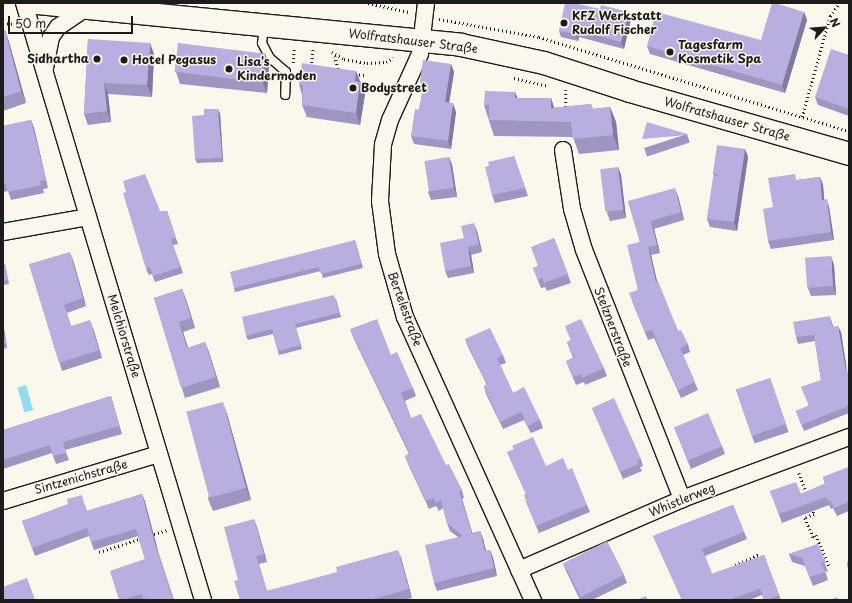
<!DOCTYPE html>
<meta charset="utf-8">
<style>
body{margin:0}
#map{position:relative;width:852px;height:603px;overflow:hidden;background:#fbf7ec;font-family:"Playpen Sans",sans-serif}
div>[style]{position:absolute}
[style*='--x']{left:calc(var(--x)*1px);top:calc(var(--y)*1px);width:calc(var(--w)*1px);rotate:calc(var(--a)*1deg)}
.water>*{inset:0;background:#91dbf3;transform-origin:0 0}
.path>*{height:2.5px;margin-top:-1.25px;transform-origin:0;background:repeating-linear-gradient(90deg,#1c1c1c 0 1px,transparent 0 4px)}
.roads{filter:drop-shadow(1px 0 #1c1c1c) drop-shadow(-1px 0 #1c1c1c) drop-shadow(0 1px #1c1c1c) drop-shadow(0 -1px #1c1c1c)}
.service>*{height:8px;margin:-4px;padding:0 4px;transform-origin:4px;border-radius:4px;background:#fbf7ec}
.minor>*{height:16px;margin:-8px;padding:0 8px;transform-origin:8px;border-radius:8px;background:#fbf7ec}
.primary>*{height:22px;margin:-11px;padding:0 11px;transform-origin:11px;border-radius:11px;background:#fbf7ec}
.wall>*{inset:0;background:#9e96c1;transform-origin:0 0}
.shaded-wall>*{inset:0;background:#817a9d}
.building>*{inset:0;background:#b8aee0;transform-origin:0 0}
.dots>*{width:11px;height:11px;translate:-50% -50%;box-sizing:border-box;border:2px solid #fbf7ec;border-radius:50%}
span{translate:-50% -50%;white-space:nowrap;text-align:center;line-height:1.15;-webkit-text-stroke:3px #fbf7ec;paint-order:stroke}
.poi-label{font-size:12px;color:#1c1c1c;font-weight:700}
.left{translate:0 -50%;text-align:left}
.right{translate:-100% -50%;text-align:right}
.street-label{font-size:12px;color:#1c1c1c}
.frame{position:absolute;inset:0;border:4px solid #1c1c1c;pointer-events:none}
.north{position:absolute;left:804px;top:8px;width:40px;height:40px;-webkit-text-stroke:3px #fbf7ec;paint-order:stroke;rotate:64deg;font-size:11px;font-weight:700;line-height:16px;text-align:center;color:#1c1c1c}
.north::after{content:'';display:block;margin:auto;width:14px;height:18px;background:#1c1c1c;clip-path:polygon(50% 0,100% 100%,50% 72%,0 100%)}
.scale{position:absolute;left:8px;top:16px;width:125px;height:18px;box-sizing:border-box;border:2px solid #1c1c1c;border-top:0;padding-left:5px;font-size:12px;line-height:14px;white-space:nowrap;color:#1c1c1c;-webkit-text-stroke:3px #fbf7ec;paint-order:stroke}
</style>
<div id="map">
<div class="water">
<div style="left:26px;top:385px;width:26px;height:9px;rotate:74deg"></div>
</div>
<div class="path">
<div style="--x:368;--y:3;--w:42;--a:12.4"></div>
<div style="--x:439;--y:19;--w:102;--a:10.2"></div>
<div style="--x:539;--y:37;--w:324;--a:16.9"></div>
<div style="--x:3;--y:23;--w:11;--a:5"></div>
<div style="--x:332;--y:52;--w:14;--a:30"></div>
<div style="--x:344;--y:59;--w:23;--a:10"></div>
<div style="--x:367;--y:63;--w:19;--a:-3"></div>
<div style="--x:386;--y:62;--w:8;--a:-30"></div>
<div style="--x:335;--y:56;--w:16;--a:76"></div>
<div style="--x:293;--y:63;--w:15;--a:-86"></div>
<div style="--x:311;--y:67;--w:19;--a:-84"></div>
<div style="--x:355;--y:74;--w:9;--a:6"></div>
<div style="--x:514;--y:78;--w:35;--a:13"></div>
<div style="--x:566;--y:90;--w:18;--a:90"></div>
<div style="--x:802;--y:117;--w:105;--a:-74.5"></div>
<div style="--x:830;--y:16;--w:16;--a:-55"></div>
<div style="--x:799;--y:473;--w:22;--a:69"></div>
<div style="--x:812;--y:508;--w:6;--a:72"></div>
<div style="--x:814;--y:514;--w:10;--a:156"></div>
<div style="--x:805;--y:518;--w:21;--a:67"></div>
<div style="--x:813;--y:537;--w:4;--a:-34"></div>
<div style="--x:816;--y:535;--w:34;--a:67"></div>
<div style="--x:150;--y:535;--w:18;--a:-16"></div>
<div style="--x:99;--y:552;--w:45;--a:-18"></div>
<div style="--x:735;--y:565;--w:27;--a:-24"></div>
</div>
<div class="roads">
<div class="service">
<div style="--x:264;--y:27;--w:16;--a:97"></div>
<div style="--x:262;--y:43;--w:17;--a:62"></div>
<div style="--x:270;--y:58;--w:21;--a:41"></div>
<div style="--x:286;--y:72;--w:23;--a:92"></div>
</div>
<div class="minor">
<div style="--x:24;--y:3;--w:623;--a:73.31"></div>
<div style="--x:426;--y:3;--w:51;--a:96.7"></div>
<div style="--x:420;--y:54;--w:72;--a:114.4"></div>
<div style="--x:390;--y:120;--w:26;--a:106"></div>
<div style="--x:383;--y:145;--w:56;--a:93.1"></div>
<div style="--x:380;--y:201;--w:53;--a:82.5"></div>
<div style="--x:387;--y:254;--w:66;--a:74.1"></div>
<div style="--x:405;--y:317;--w:311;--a:65.7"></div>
<div style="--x:45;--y:68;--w:32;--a:-79"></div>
<div style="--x:51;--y:37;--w:12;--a:-55"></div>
<div style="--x:58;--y:27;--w:36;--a:-34"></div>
<div style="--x:563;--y:150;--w:60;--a:81.3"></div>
<div style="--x:572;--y:209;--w:43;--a:73.7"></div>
<div style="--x:584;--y:250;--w:268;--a:68.5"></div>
<div style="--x:3;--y:232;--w:86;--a:-10"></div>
<div style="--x:3;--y:501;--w:163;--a:-16.8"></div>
<div style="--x:519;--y:570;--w:178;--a:-23.5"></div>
<div style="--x:682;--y:499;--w:178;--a:-20.4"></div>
</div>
<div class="primary">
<div style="--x:36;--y:3;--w:427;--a:5.6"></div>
<div style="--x:461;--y:45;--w:85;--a:12.2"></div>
<div style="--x:544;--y:63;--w:90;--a:18"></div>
<div style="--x:630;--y:91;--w:228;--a:16"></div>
</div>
</div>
<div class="wall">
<div style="clip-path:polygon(804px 12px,807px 20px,785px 93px,650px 54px,647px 46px,761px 40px)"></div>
<div style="clip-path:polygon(631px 19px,624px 49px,579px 37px,578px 41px,561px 37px,559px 31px)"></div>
<div style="clip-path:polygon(3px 30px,5px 30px,9px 42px,26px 103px,3px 111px)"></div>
<div style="clip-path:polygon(88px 39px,154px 54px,152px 97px,108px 94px,111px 122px,88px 125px,84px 114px)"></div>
<div style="clip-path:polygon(849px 55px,849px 116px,818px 105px,815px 97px)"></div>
<div style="clip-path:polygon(451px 64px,454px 72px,449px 103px,456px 112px,451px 149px,414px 144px,411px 136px,419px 110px,423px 89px,420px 81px)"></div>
<div style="clip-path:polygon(269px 65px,267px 93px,180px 84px,176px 72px)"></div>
<div style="clip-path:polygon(356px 71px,365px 94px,360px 125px,307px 117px,302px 105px,302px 95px,299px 84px)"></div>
<div style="clip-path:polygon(517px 98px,551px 98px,554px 108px,591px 104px,593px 109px,610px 107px,616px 122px,619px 150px,579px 154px,573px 137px,494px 136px,484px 105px)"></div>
<div style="clip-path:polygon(220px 113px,223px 162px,197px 163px,195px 159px,204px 115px)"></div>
<div style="clip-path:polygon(31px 120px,34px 128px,48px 188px,43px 189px,44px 193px,11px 200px,8px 191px,3px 192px,3px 126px)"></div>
<div style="left:687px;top:134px;width:9px;height:45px;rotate:72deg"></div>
<div style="clip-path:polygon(745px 149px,748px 157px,737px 231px,710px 227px,707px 219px,714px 177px,713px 173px)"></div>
<div style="clip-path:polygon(514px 156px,528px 196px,495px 203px,492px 195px,489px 166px)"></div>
<div style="clip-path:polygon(449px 157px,452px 165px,457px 197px,431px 200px,428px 192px)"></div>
<div style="clip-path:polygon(618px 167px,621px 175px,626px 218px,610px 221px,607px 213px)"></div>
<div style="clip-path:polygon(820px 177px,823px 185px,824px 199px,829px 207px,834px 240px,771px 249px,768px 241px,773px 207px,797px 180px)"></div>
<div style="clip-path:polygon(678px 196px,684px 220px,654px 229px,660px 253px,651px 255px,657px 282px,678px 331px,688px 344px,690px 352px,683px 355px,698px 390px,681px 398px,654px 338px,648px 340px,632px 301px,638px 290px,640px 242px,628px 201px)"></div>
<div style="clip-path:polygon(160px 211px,167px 211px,178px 244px,173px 245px,183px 273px,155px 282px,152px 274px,149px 275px,146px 269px)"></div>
<div style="clip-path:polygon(477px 231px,482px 252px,471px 255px,474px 273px,448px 278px,445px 271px,464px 238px)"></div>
<div style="clip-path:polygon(554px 238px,571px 283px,547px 291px,545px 287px,541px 288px,533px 268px,538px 266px)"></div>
<div style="clip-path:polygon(355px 240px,363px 268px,323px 278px,321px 271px,235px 292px,234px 288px)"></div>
<div style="clip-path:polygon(73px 260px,86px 306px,67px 313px,71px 326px,93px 328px,102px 358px,62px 371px,29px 264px)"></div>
<div style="clip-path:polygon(5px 264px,9px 284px,3px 285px,3px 265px)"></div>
<div style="clip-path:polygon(834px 265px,836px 295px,811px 296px,808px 288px)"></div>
<div style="clip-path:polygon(182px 289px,195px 328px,183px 332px,188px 348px,205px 342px,220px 387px,185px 398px,154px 298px)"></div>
<div style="clip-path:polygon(336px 299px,341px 317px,296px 328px,302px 349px,279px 355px,273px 334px,248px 340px,246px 336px)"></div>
<div style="clip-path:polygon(3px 323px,7px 348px,3px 349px)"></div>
<div style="clip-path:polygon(832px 323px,833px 327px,841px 332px,847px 371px,849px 377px,849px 413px,804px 431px,796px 411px,808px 406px,821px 380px,815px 341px,798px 344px,796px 337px)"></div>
<div style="clip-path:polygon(565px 326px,604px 368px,607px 376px,585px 385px,584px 382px,576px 385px,566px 361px,573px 358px,567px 342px,571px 340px)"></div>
<div style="clip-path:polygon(350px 329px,391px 355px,413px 388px,416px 396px,405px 401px,411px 418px,446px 465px,462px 490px,464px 498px,462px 499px,472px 533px,480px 531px,483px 539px,486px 551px,490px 550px,493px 558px,497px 576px,437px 591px,434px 583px,458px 537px,450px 531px,447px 523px,443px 508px,439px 511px,436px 506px,429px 509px,408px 464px,405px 456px,409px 454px,353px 337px)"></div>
<div style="clip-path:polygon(465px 339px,503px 355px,506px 363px,500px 365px,513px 393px,540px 420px,543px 428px,531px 433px,524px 420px,503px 429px,486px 394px,484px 386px,487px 385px,468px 347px)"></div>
<div style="left:770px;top:378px;width:57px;height:36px;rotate:71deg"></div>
<div style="clip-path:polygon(111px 396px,122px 434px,65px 450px,69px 460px,56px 464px,52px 453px,3px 469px,3px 430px)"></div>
<div style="clip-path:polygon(592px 408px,641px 459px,643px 466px,640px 467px,642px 471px,623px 479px)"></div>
<div style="clip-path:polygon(227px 414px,251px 500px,213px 511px,208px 499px)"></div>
<div style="clip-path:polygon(674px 427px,722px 446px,725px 454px,691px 469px)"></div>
<div style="clip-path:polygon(507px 452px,546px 466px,568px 470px,587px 505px,590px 512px,539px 533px,526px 502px,526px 494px)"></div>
<div style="clip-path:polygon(849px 467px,849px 511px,837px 516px,833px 508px,831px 509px,829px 505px,782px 523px,770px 491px,801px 494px,825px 484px,823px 477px)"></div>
<div style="clip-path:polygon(142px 494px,145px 502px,158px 551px,174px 600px,119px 600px,145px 559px,138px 536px,94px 550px,89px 536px,35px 556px,22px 521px,84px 503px,87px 511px)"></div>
<div style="clip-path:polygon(733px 505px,747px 539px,705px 556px,712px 574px,764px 555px,781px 600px,764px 600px,762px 595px,749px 600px,682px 600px,653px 536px)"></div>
<div style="clip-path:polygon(254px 519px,267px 562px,259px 564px,267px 591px,401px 558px,412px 598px,403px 600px,240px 600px,238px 580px)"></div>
<div style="clip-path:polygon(818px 544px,828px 572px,825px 571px,828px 580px,813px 586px,805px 566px,792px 562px,789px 554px)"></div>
<div style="clip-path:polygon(849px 556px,849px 572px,847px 565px)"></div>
<div style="clip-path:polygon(563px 563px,624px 575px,627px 583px,592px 600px,580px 600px,566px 571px)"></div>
</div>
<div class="shaded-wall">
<div style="clip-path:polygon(629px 12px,631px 19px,624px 49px,621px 42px)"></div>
<div style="clip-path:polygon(804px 12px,807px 20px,785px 93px,782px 85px)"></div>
<div style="clip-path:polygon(5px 30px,9px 42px,26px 103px,21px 91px)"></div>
<div style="clip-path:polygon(577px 30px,579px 37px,578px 41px,576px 34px)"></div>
<div style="clip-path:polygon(150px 43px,154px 54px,152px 97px,147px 85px)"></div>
<div style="clip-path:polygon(265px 53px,269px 65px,267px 93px,262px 81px)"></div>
<div style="clip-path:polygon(451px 64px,454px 72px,448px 110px,445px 102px)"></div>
<div style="clip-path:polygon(356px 71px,365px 94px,360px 125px,356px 113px,355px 81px)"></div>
<div style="clip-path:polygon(104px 83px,108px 94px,111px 122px,107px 111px)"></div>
<div style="clip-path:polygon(515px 92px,521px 107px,515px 98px)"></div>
<div style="clip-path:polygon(551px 98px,556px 114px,551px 108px)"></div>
<div style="clip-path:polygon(453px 103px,456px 112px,451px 149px,448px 141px)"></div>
<div style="clip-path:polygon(610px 107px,616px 122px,619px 150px,613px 135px)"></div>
<div style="clip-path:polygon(218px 109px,220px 113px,223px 162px,222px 158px)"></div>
<div style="clip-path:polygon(31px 120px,34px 128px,48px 188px)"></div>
<div style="clip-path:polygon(745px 149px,748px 157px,737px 231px,734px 222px)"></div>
<div style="clip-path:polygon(449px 157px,452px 165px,457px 197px,454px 188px)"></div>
<div style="clip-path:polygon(618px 167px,621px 175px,626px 218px,623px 210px)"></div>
<div style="clip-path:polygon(820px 177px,823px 185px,825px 208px,822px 200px)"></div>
<div style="clip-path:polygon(675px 188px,678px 196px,684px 220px,681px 212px)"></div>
<div style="clip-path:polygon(827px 199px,829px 207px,834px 240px,831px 232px)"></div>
<div style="clip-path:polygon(651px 221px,654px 229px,660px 253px,657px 245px)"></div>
<div style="clip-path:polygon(474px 223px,477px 231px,482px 252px,479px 244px)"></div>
<div style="clip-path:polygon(468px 247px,471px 255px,474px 273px,471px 266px)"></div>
<div style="clip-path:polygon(648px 247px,651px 255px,659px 290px,656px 282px)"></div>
<div style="clip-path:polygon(70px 252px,73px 260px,86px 306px,83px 298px)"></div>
<div style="clip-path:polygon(831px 256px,834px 265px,836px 295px,833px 286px)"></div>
<div style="clip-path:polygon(182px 289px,186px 299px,195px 328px,191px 318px)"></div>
<div style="clip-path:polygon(830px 316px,832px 323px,834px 333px,832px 327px)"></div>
<div style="clip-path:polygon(90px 320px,93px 328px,102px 358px,99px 350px)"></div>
<div style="clip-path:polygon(179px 322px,183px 332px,191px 358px,187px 348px)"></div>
<div style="clip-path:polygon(3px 323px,7px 348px,6px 344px,3px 328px)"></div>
<div style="clip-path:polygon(838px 326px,841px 332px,847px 371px,845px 365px)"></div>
<div style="clip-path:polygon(205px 342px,209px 352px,220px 387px,216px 377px)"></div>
<div style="clip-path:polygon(223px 402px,227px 414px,251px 500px,246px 488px)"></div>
<div style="clip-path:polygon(459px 491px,462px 499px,475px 542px,472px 534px)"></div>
<div style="clip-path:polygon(142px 494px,145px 502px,158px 551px,155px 544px)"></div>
<div style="clip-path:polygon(254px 519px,257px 527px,267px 562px,264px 554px)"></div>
<div style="clip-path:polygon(480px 531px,483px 539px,488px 559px,485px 551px)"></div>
<div style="clip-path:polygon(398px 550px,401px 558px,412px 598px,409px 589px)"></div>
<div style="clip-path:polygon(490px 550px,493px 558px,497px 576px,494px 568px)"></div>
</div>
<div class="building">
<div style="clip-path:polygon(565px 3px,574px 3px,600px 9px,601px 5px,629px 12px,621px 42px,577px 30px,576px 34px,559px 31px)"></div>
<div style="clip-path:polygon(772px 3px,775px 3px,804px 12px,782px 85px,647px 46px,656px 12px,761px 40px)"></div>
<div style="clip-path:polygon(3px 30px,5px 30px,21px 91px,3px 97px)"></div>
<div style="clip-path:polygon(88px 39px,150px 43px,147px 85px,104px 83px,107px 111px,84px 114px)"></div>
<div style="left:178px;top:43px;width:88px;height:29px;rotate:7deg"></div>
<div style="clip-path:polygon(831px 49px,849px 55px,849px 109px,815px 97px)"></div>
<div style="clip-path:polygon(423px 60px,451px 64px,445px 102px,453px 103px,448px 141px,411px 136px,415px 109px,419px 110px,424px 81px,420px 81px)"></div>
<div style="clip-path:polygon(302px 63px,356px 71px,355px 81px,360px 82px,356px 113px,302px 105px,303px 85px,299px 84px)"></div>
<div style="clip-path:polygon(485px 91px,515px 92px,515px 98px,551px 98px,551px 108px,591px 104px,592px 109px,610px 107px,613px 135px,573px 139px,571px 122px,489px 120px,489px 105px,484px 105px)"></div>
<div style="clip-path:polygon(204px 109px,218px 109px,222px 158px,195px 159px,192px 116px,204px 115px)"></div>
<div style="clip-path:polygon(31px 120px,46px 180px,40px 181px,41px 185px,8px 192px,5px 183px,3px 183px,3px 126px)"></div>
<div style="clip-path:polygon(647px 122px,687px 134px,687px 135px,642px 139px)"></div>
<div style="clip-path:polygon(717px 145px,745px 149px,734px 222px,707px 219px,713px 177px,719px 175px,713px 173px)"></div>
<div style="clip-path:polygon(514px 156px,525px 188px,492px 195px,485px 167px,489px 166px,488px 162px)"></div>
<div style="left:449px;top:157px;width:31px;height:25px;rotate:81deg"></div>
<div style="left:618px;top:167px;width:43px;height:18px;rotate:83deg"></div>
<div style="clip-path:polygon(145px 174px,160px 211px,167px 211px,176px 238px,171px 239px,180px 267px,153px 276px,150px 267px,146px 269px,123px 193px,126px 192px,123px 181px)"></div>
<div style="clip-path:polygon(795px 174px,796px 180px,820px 177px,822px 200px,827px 199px,831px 232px,768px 241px,763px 209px,773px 207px,768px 178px)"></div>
<div style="clip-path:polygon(675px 188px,681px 212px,651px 221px,657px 245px,648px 247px,656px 282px,658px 281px,678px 331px,681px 330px,688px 344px,680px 348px,695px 382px,678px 390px,652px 330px,645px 332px,629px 293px,638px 290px,627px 245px,640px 242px,628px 201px)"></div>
<div style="clip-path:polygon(474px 223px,479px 244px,468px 247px,471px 266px,445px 271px,440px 243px,464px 238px,461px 226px)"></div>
<div style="clip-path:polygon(554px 238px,568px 274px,544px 283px,542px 278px,538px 280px,533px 268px,538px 266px,531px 247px)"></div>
<div style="clip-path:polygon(355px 240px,361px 264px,321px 274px,319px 267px,234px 288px,230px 272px)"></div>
<div style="clip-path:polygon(70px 252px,83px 298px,64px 305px,71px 326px,90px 320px,99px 350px,59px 363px,29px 264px)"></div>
<div style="left:831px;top:256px;width:30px;height:26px;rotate:86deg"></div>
<div style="clip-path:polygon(5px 264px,8px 280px,3px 281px,3px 265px)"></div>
<div style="clip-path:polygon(182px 289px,191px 318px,179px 322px,187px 348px,205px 342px,216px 377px,181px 388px,154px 298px)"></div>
<div style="clip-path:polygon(334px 295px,339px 313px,295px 324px,301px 345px,278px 351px,272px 329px,246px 336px,242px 317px)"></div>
<div style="clip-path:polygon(830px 316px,832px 327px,838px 326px,845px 365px,849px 377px,849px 406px,801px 425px,796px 411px,809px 406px,801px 387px,821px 380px,814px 335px,796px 337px,793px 322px)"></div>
<div style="clip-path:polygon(377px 319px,391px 355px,397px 352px,413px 388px,401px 393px,411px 418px,421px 414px,446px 465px,449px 464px,462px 490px,459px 491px,472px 534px,480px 531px,485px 551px,490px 550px,494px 568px,434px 583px,425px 545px,463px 536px,447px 523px,441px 500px,436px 503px,433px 498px,426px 501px,405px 456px,410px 454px,350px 329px)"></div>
<div style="clip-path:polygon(581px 319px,604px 368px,582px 378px,581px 374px,573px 377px,566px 361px,574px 358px,567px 342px,571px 340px,565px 326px)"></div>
<div style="clip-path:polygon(3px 328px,6px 344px,3px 344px)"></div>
<div style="clip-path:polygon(490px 328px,503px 355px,497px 358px,513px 393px,524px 387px,540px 420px,528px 426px,521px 412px,500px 422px,484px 386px,487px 384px,465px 339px)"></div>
<div style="left:770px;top:378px;width:49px;height:36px;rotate:71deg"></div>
<div style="clip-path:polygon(111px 396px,119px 426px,63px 442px,66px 453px,53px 456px,50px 445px,3px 460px,3px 430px)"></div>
<div style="clip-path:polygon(614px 398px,641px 459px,637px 460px,639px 464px,620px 472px,592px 408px)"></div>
<div style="left:223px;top:402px;width:89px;height:38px;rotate:75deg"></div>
<div style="left:708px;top:413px;width:36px;height:37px;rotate:67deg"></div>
<div style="clip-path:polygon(533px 437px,546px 466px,563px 458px,568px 470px,572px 468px,587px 505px,536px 526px,524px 495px,526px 494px,507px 452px,514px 449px,512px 446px)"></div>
<div style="clip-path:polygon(849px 467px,849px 502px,834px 508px,830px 500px,828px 501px,826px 497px,779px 514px,770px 491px,796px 482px,801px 494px,826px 483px,823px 477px)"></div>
<div style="clip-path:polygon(142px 494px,155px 544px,173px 600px,148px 600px,147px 598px,143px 599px,142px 594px,122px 600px,119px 600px,110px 571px,145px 559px,136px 529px,91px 542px,87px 528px,32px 548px,22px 521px,68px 504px,67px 499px,82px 495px,86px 511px)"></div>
<div style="clip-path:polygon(733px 505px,744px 532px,702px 549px,712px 574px,764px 555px,779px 595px,767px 600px,765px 600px,760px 589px,728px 600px,724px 600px,724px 599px,721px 600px,682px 600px,653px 536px)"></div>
<div style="clip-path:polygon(254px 519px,264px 554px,256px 556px,267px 591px,337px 572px,336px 567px,398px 550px,409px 589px,370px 600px,240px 600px,234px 581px,238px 580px,224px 527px)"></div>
<div style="left:607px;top:541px;width:38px;height:49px;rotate:63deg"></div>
<div style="clip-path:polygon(818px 544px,826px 563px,821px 562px,825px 572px,810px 577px,802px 558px,789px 554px)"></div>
<div style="clip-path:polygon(849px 556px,849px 566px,847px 565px)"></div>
<div style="clip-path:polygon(27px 578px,35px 600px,3px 600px,3px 587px)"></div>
<div style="clip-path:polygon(646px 596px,648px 600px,636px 600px)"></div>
<div style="clip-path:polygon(837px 597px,838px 600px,830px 600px)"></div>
</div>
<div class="dots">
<div style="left:564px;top:23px;background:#1c1c1c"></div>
<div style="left:670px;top:52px;background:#1c1c1c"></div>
<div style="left:97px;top:59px;background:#1c1c1c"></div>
<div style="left:124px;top:60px;background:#1c1c1c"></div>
<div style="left:229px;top:69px;background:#1c1c1c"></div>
<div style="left:353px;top:88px;background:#1c1c1c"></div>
</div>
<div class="poi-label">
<span class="left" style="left:572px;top:23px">KFZ Werkstatt<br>Rudolf Fischer</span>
<span class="left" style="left:678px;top:52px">Tagesfarm<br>Kosmetik Spa</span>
<span class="right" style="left:89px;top:59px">Sidhartha</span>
<span class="left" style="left:132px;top:60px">Hotel Pegasus</span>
<span class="left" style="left:237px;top:69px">Lisa's<br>Kindermoden</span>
<span class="left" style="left:361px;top:88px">Bodystreet</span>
</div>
<div class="street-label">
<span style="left:413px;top:41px;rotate:7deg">Wolfratshauser Straße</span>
<span style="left:727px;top:119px;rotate:16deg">Wolfratshauser Straße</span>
<span style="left:405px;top:309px;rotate:70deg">Bertelestraße</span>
<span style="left:613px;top:327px;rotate:69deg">Stelznerstraße</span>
<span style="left:124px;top:336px;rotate:73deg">Melchiorstraße</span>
<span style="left:81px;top:477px;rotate:-16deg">Sintzenichstraße</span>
<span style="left:682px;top:500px;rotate:-22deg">Whistlerweg</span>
</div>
<div class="frame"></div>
<div class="north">N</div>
<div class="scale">50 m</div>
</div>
